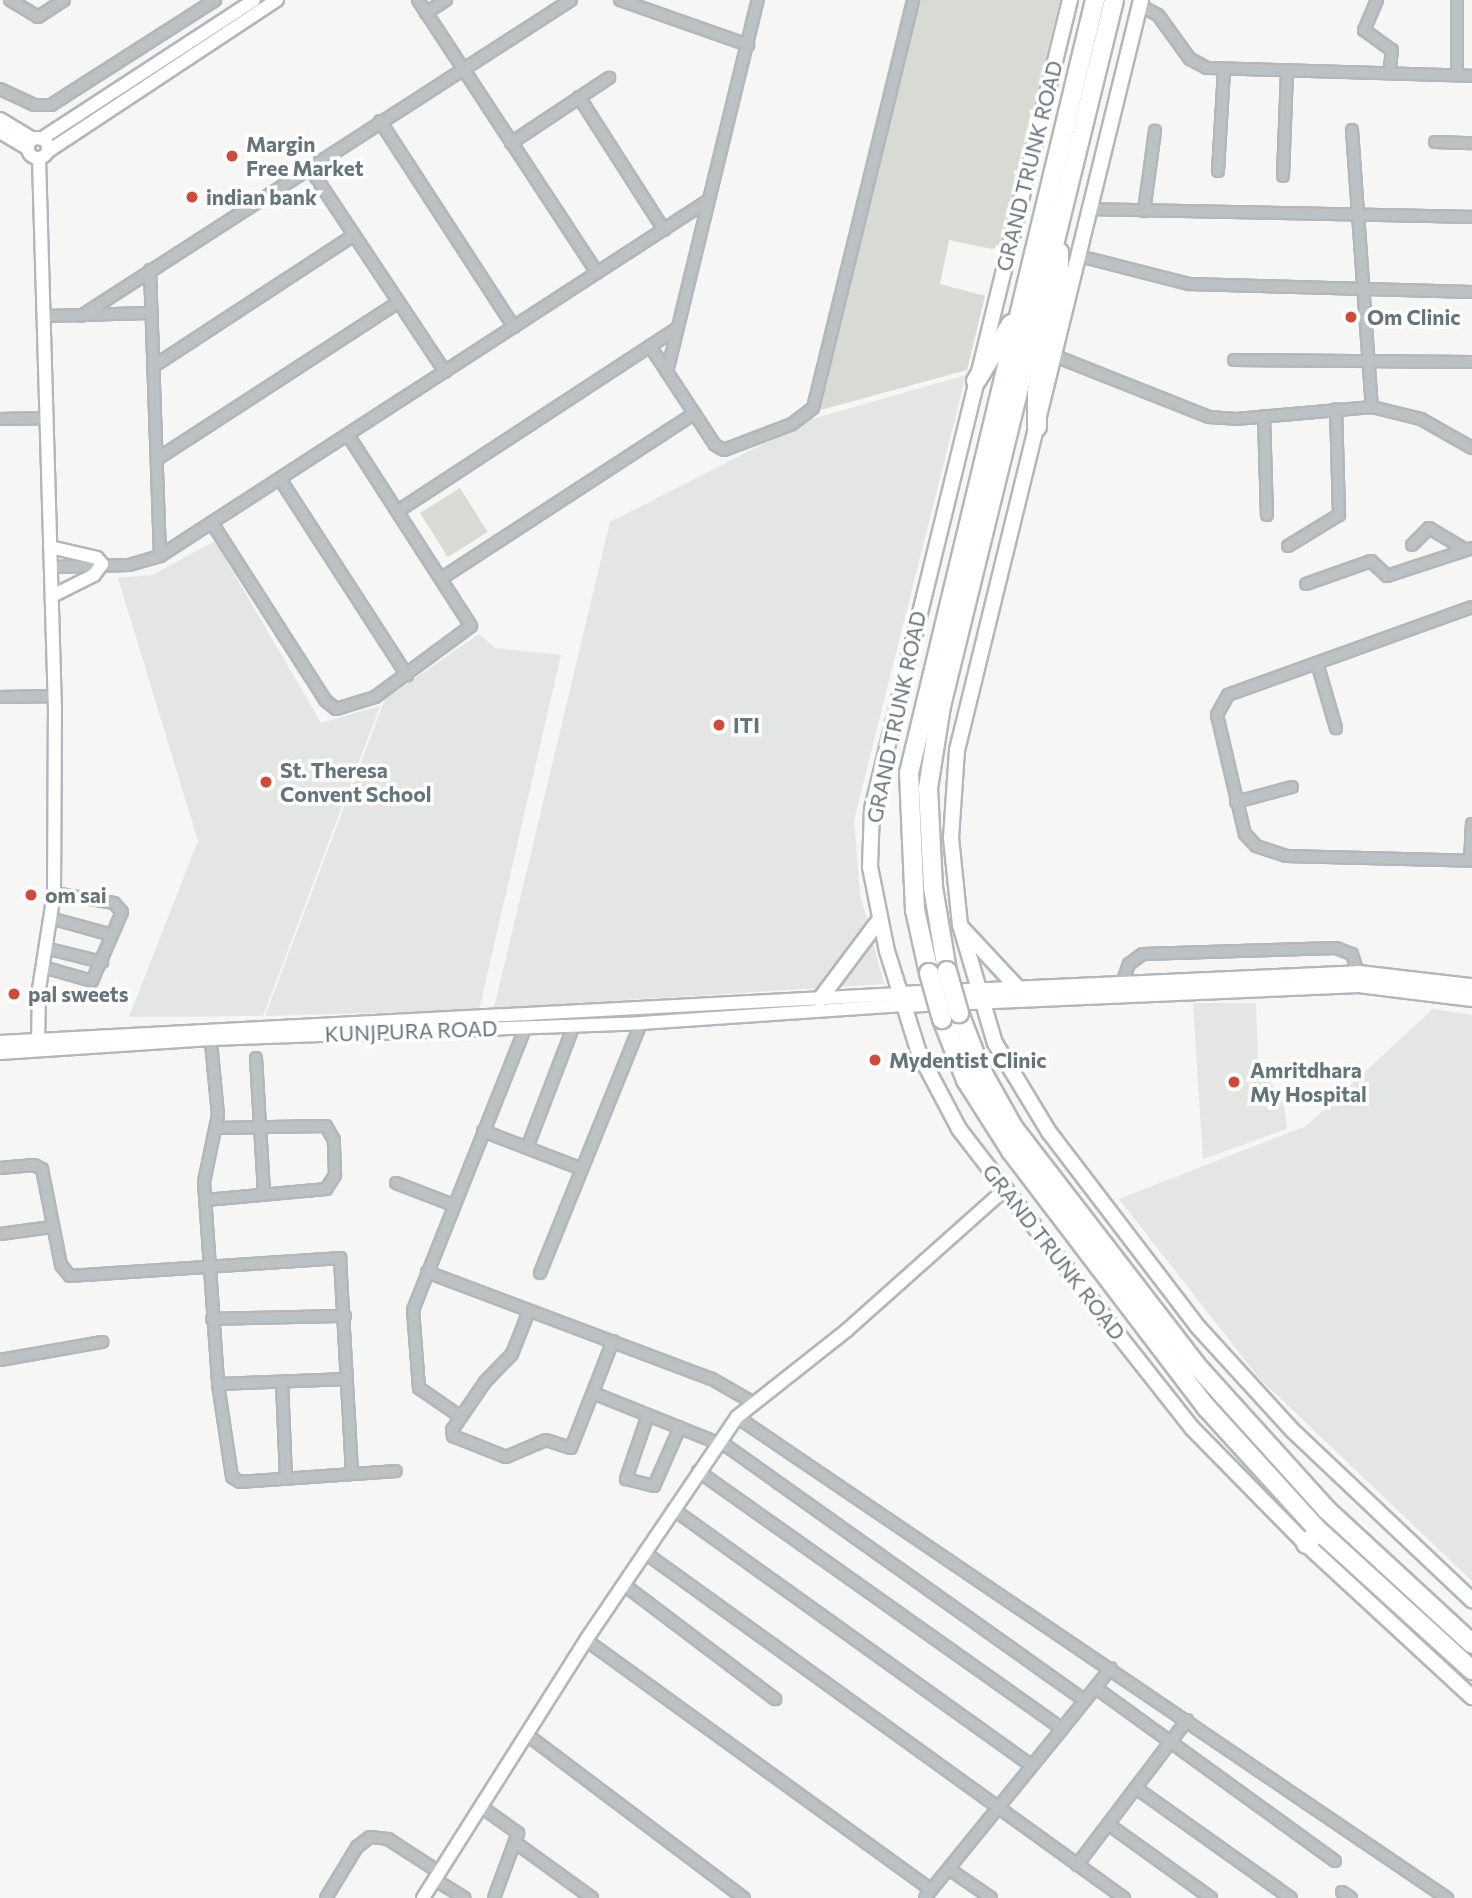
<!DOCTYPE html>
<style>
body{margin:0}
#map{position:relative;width:1472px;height:1898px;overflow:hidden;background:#f6f6f4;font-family:Commissioner,sans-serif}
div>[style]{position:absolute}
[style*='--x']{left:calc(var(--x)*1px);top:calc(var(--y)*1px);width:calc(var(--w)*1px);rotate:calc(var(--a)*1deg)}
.built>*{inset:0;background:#e4e6e4}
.green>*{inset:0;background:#d7dbd3;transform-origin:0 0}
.roads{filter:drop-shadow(2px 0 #b1b7ba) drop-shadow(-2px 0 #b1b7ba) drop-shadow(0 2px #b1b7ba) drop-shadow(0 -2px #b1b7ba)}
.street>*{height:10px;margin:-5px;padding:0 5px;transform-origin:5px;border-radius:5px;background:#bcc1c3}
.secondary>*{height:12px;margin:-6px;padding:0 6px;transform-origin:6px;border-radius:6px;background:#fff}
.secondary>.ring{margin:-6px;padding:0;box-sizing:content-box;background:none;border:12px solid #fff;border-radius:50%}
.primary>*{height:14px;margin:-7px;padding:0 7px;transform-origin:7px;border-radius:7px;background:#fff}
.highway>*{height:18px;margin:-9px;padding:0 9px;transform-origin:9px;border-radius:9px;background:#fff}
.bridges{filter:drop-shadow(2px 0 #b2b6b8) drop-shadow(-2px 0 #b2b6b8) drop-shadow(0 2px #b2b6b8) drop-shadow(0 -2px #b2b6b8)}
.highway-bridge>*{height:18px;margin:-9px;padding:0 9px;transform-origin:9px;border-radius:9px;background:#fff}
.dots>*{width:19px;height:19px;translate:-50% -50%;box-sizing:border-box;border:4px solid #fff;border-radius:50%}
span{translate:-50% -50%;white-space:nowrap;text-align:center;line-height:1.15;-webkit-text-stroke:7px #fff;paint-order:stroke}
.poi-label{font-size:21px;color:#65757c;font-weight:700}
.left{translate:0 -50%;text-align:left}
.street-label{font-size:21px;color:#65757c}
</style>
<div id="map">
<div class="built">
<div style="clip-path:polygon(966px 375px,854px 820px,860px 894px,884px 984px,494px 1008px,610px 522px,812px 419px)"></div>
<div style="clip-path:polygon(215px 541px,321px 723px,380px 706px,263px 1016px,129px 1017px,198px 841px,118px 578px,152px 575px)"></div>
<div style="clip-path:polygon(479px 634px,495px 648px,561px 655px,479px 1010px,265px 1016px,385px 699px)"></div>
<div style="clip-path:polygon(1193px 1003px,1256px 1003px,1258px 1060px,1284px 1105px,1287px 1129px,1203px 1159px)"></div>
<div style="clip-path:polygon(1433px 1009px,1472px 1015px,1472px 1581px,1259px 1378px,1119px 1199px,1306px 1126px)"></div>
</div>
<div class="green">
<div style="clip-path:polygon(920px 0,1060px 0,1000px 246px,992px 249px,949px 240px,940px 284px,985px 296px,967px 370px,817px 411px)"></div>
<div style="left:460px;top:488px;width:52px;height:47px;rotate:58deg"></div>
</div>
<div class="roads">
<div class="street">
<div style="--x:10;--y:0;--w:33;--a:31"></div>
<div style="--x:38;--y:17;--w:31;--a:-33"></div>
<div style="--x:418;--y:0;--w:326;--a:56.7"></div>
<div style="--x:620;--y:0;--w:136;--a:19.4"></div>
<div style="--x:1377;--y:0;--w:33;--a:113"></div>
<div style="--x:1364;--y:30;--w:34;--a:36"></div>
<div style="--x:1392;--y:50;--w:23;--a:97"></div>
<div style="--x:1457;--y:0;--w:75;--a:90"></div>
<div style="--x:1139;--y:5;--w:21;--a:28"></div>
<div style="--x:1158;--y:15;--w:54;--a:54"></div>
<div style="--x:1190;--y:59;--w:19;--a:28"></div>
<div style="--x:1207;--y:68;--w:265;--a:1.7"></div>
<div style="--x:426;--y:13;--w:24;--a:-33"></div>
<div style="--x:0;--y:89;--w:38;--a:25"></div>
<div style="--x:34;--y:105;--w:17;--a:0"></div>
<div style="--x:51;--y:105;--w:195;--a:-32.6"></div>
<div style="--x:579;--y:97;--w:158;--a:57.4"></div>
<div style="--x:380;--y:121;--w:246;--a:57"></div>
<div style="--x:1352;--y:130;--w:278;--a:85.9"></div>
<div style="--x:1435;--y:142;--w:37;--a:2"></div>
<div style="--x:511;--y:143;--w:118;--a:-33.6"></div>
<div style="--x:309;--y:167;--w:246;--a:56.4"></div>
<div style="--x:1218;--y:171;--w:102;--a:-86.6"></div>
<div style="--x:1283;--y:176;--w:105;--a:-87.8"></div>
<div style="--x:1090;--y:209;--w:382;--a:1.2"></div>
<div style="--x:1144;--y:211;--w:81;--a:-82.2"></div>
<div style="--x:1079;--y:256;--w:114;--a:14.3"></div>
<div style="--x:1189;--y:284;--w:283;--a:1.6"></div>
<div style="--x:150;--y:270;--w:286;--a:88"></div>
<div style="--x:44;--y:316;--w:108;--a:-1.6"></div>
<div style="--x:81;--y:316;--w:583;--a:-32.82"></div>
<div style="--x:650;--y:346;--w:118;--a:56.7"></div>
<div style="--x:715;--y:445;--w:10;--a:29"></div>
<div style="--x:724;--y:450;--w:73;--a:-20.9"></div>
<div style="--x:792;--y:424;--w:26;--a:-37"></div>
<div style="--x:813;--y:408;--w:420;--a:-76.2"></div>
<div style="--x:1055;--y:356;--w:166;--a:21.6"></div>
<div style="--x:1209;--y:417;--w:27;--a:4"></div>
<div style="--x:1236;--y:419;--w:137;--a:-5"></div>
<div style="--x:1372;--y:407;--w:50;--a:13.8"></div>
<div style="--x:1421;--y:419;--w:59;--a:29.6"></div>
<div style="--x:1234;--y:360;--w:238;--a:0.5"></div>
<div style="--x:154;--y:366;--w:239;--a:-33.2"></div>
<div style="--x:667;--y:372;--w:383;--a:-76.3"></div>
<div style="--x:1264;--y:416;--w:99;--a:88.3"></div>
<div style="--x:0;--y:419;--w:47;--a:-1.2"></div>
<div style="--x:157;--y:459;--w:288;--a:-33"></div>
<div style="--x:280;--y:479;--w:234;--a:57.1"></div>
<div style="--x:398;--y:511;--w:334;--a:-33.2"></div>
<div style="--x:212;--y:523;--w:210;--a:57.4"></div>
<div style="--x:325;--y:700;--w:14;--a:39"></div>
<div style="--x:336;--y:709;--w:41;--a:-17.1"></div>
<div style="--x:375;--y:697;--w:119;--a:-36.5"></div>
<div style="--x:471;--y:626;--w:227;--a:-122.8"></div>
<div style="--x:1412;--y:545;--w:24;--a:-45"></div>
<div style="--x:1429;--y:528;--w:43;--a:30.7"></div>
<div style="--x:1288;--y:546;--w:60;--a:-31.3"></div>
<div style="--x:1339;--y:515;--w:106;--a:-91.6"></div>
<div style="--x:51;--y:567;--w:78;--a:-1.5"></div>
<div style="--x:129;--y:565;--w:32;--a:-16"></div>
<div style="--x:160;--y:556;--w:654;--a:-32.96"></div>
<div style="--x:442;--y:578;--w:301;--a:-33.1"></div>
<div style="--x:1306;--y:584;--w:69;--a:-19.5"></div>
<div style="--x:1371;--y:561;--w:22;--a:43"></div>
<div style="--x:1387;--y:576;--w:89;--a:-18.2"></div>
<div style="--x:1472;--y:607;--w:259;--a:160.2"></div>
<div style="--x:1228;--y:695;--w:23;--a:119"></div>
<div style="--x:1217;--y:715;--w:122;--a:76.8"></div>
<div style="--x:1245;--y:834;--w:16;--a:47"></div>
<div style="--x:1256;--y:846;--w:32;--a:18"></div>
<div style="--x:1286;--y:856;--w:186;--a:1.5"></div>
<div style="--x:1317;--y:663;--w:68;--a:73.7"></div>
<div style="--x:0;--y:697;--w:55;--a:-1"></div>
<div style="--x:1236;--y:802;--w:58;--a:-15"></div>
<div style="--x:1470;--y:861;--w:37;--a:-87"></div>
<div style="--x:50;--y:918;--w:64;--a:15.3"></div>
<div style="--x:45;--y:948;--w:59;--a:13.8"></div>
<div style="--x:43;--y:967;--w:51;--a:15.9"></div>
<div style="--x:92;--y:981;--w:75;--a:-66.5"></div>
<div style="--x:122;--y:912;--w:12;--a:-132"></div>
<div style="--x:114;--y:903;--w:61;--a:-170.5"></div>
<div style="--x:1123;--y:981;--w:18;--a:-71"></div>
<div style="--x:1129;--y:964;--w:17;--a:-36"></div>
<div style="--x:1143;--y:954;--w:193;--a:-1.8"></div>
<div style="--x:1336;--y:948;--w:17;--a:21"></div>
<div style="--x:1352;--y:954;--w:24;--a:73"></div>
<div style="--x:210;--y:1032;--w:83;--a:84.5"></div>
<div style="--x:218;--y:1115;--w:68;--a:101.8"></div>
<div style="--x:204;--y:1182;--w:202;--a:86"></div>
<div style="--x:218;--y:1384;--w:94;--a:81.4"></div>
<div style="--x:232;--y:1477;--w:9;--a:32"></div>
<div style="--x:240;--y:1482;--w:156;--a:-4"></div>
<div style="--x:256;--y:1058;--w:136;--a:86.6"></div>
<div style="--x:483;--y:1131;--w:106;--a:21"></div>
<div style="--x:527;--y:1148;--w:132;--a:-69.1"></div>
<div style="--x:0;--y:1168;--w:34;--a:-5"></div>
<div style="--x:34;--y:1165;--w:9;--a:27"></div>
<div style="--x:42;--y:1169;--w:98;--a:78.8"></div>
<div style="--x:61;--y:1265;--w:14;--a:51"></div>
<div style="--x:70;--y:1276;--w:271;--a:-3.8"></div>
<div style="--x:340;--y:1258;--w:215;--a:86.8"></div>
<div style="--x:396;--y:1183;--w:61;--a:21.1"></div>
<div style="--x:206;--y:1200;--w:121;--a:-5.2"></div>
<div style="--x:326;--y:1189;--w:17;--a:-57"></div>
<div style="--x:335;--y:1175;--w:35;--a:-92"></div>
<div style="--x:334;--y:1140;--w:16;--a:-120"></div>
<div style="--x:326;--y:1126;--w:110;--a:179"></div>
<div style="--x:0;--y:1234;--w:52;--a:-7.7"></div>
<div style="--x:427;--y:1272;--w:304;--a:20.6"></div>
<div style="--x:712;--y:1379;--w:46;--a:29.9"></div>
<div style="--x:540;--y:1273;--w:270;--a:-68"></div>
<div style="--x:529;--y:1311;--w:46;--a:111.6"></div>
<div style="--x:512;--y:1354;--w:39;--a:134"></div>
<div style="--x:485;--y:1382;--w:58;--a:124.5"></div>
<div style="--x:452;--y:1430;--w:6;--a:81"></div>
<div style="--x:453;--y:1436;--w:57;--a:21.6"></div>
<div style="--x:506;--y:1457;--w:43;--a:-23"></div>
<div style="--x:546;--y:1440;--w:26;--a:18"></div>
<div style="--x:571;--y:1448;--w:115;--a:-68.6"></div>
<div style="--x:212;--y:1319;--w:133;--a:-1.3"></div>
<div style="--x:0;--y:1360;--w:104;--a:-10"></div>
<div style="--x:282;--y:1382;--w:96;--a:87.6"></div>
<div style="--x:218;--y:1384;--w:129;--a:-2.2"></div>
<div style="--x:593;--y:1393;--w:145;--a:21.8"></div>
<div style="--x:728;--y:1447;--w:438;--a:35.4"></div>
<div style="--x:648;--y:1415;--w:68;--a:109"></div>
<div style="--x:626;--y:1479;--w:29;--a:14"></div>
<div style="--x:654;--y:1486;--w:64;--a:-66.2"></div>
<div style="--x:461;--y:1417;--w:51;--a:-145.4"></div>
<div style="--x:419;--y:1388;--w:78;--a:-94.4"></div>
<div style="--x:413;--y:1310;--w:309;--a:-68.3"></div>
<div style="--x:737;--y:1417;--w:858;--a:34.12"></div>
<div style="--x:698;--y:1471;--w:446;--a:35.3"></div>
<div style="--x:1062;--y:1729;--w:208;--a:129.1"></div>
<div style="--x:673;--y:1509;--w:440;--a:35.6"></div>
<div style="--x:644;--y:1552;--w:592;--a:35.79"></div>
<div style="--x:623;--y:1584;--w:191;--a:37.1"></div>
<div style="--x:586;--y:1640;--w:426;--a:35.9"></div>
<div style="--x:931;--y:1890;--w:10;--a:127"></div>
<div style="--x:1096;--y:1688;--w:295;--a:35.9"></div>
<div style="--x:1062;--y:1729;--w:78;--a:-51.2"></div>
<div style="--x:526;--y:1734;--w:273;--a:37"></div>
<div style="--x:1136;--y:1788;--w:190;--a:35.4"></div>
<div style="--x:480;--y:1806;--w:47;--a:35.4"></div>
<div style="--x:518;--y:1833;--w:69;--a:110.3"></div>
<div style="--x:1108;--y:1824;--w:127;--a:35.7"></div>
<div style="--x:516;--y:1843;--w:94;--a:35.9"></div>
<div style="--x:1077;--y:1865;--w:182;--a:-52.8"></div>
<div style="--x:949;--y:1869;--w:51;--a:34.6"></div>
<div style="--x:434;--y:1879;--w:36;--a:32"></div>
<div style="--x:1342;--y:1892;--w:11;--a:34"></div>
<div style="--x:326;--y:1898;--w:60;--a:-58.7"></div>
<div style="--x:357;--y:1847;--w:16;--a:-38"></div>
<div style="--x:370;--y:1837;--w:18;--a:6"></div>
<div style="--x:388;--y:1839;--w:61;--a:32.9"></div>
</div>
<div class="secondary">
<div style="--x:0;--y:119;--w:39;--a:31"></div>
<div style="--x:0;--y:132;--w:31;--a:31"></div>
<div class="ring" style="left:28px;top:138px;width:8px;height:8px"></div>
<div style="--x:41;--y:139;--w:254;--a:-33.1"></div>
<div style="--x:47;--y:152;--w:276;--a:-33.5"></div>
<div style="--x:50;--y:547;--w:48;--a:13.2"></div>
<div style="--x:97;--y:558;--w:8;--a:50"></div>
<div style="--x:102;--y:564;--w:14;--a:126"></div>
<div style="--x:94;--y:575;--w:47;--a:153.4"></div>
<div style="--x:0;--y:1042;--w:901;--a:-3.05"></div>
<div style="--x:38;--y:1045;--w:56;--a:-89"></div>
<div style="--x:39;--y:989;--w:97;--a:-81.1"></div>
<div style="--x:54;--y:893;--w:182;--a:-89.7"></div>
<div style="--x:55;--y:711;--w:553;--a:-91.66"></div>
<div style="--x:0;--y:1053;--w:211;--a:-3.8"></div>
<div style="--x:211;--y:1039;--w:430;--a:-2.1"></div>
<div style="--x:641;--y:1023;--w:263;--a:-3.9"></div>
<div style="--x:423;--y:1898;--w:305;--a:-57.7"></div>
<div style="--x:586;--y:1640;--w:269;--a:-55.9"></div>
<div style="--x:737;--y:1417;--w:140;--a:-38.3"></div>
<div style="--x:847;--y:1330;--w:212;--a:-41.7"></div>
</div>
<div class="primary">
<div style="--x:1070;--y:0;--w:833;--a:103.75"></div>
<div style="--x:872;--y:809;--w:58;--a:92"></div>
<div style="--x:870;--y:867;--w:86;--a:78.6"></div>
<div style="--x:887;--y:951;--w:107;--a:72.6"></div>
<div style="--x:919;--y:1053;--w:86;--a:62.2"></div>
<div style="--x:959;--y:1129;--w:227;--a:52.3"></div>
<div style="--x:1098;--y:1309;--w:152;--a:51.7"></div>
<div style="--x:1192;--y:1428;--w:163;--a:45.5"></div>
<div style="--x:1306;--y:1544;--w:226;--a:42.7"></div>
<div style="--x:1141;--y:0;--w:772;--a:103.78"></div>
<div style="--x:957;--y:750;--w:88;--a:93.9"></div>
<div style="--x:951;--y:838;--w:87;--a:84.1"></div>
<div style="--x:960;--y:925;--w:123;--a:73.5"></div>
<div style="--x:995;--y:1043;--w:104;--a:58.8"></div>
<div style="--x:1049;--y:1132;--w:245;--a:52.6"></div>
<div style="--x:1198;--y:1327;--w:139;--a:47.6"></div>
<div style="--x:1292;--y:1430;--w:248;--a:43.4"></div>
<div style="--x:963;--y:929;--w:78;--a:47.1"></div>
<div style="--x:900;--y:994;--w:459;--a:-2.6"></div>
<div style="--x:1359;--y:973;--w:114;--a:6.6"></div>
<div style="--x:820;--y:999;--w:100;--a:-53.1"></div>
<div style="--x:903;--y:1005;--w:456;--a:-2.5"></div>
<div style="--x:1359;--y:985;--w:114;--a:7.1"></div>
</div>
<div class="highway">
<div style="--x:976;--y:381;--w:67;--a:-58.4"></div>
<div style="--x:1037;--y:427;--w:36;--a:-90"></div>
<div style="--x:1037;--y:391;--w:111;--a:-78.6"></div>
<div style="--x:1059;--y:282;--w:30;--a:-90"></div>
<div style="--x:947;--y:971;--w:85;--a:-99.5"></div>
<div style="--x:933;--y:887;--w:99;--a:-92.9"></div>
<div style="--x:928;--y:788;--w:83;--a:-81"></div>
<div style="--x:941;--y:706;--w:727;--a:-76.23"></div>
<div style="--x:929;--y:973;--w:65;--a:-102.5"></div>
<div style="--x:915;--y:910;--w:137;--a:-92.5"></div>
<div style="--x:909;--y:773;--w:795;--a:-76.47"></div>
<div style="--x:959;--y:1013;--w:61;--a:68.9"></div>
<div style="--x:981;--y:1070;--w:65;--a:60.7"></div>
<div style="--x:1013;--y:1127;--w:300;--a:52.4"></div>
<div style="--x:1196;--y:1365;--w:195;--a:47.9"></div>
<div style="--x:1327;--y:1510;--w:197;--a:42.7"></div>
<div style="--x:942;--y:1019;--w:66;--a:68.5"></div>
<div style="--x:966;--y:1080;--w:84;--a:57.6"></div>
<div style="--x:1011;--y:1151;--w:323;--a:52.7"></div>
<div style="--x:1207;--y:1408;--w:166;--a:47.7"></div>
<div style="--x:1319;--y:1531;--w:207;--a:42.3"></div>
<div style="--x:1306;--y:1544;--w:18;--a:-45"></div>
</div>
</div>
<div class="bridges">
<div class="highway-bridge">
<div style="--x:947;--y:971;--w:44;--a:74.1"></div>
<div style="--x:929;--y:973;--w:48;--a:74.2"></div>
</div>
</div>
<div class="dots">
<div style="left:232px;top:156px;background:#d14a39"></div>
<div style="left:192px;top:197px;background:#d14a39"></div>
<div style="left:1351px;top:317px;background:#d14a39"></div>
<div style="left:719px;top:725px;background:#d14a39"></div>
<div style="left:266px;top:782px;background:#d14a39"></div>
<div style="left:31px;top:895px;background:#d14a39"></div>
<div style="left:14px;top:994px;background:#d14a39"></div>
<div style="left:875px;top:1060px;background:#d14a39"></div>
<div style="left:1234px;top:1082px;background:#d14a39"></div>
</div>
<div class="poi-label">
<span class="left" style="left:246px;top:156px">Margin<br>Free Market</span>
<span class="left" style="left:206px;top:197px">indian bank</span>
<span class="left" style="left:1367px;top:317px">Om Clinic</span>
<span class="left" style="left:733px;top:725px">ITI</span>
<span class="left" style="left:280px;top:782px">St. Theresa<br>Convent School</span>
<span class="left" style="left:45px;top:895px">om sai</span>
<span class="left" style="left:28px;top:994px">pal sweets</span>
<span class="left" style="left:889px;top:1060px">Mydentist Clinic</span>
<span class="left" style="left:1250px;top:1082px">Amritdhara<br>My Hospital</span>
</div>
<div class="street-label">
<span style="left:1029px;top:166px;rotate:-76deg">GRAND TRUNK ROAD</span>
<span style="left:896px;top:717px;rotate:-78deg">GRAND TRUNK ROAD</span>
<span style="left:411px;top:1031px;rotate:-2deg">KUNJPURA ROAD</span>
<span style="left:1054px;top:1252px;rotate:52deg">GRAND TRUNK ROAD</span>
</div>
</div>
